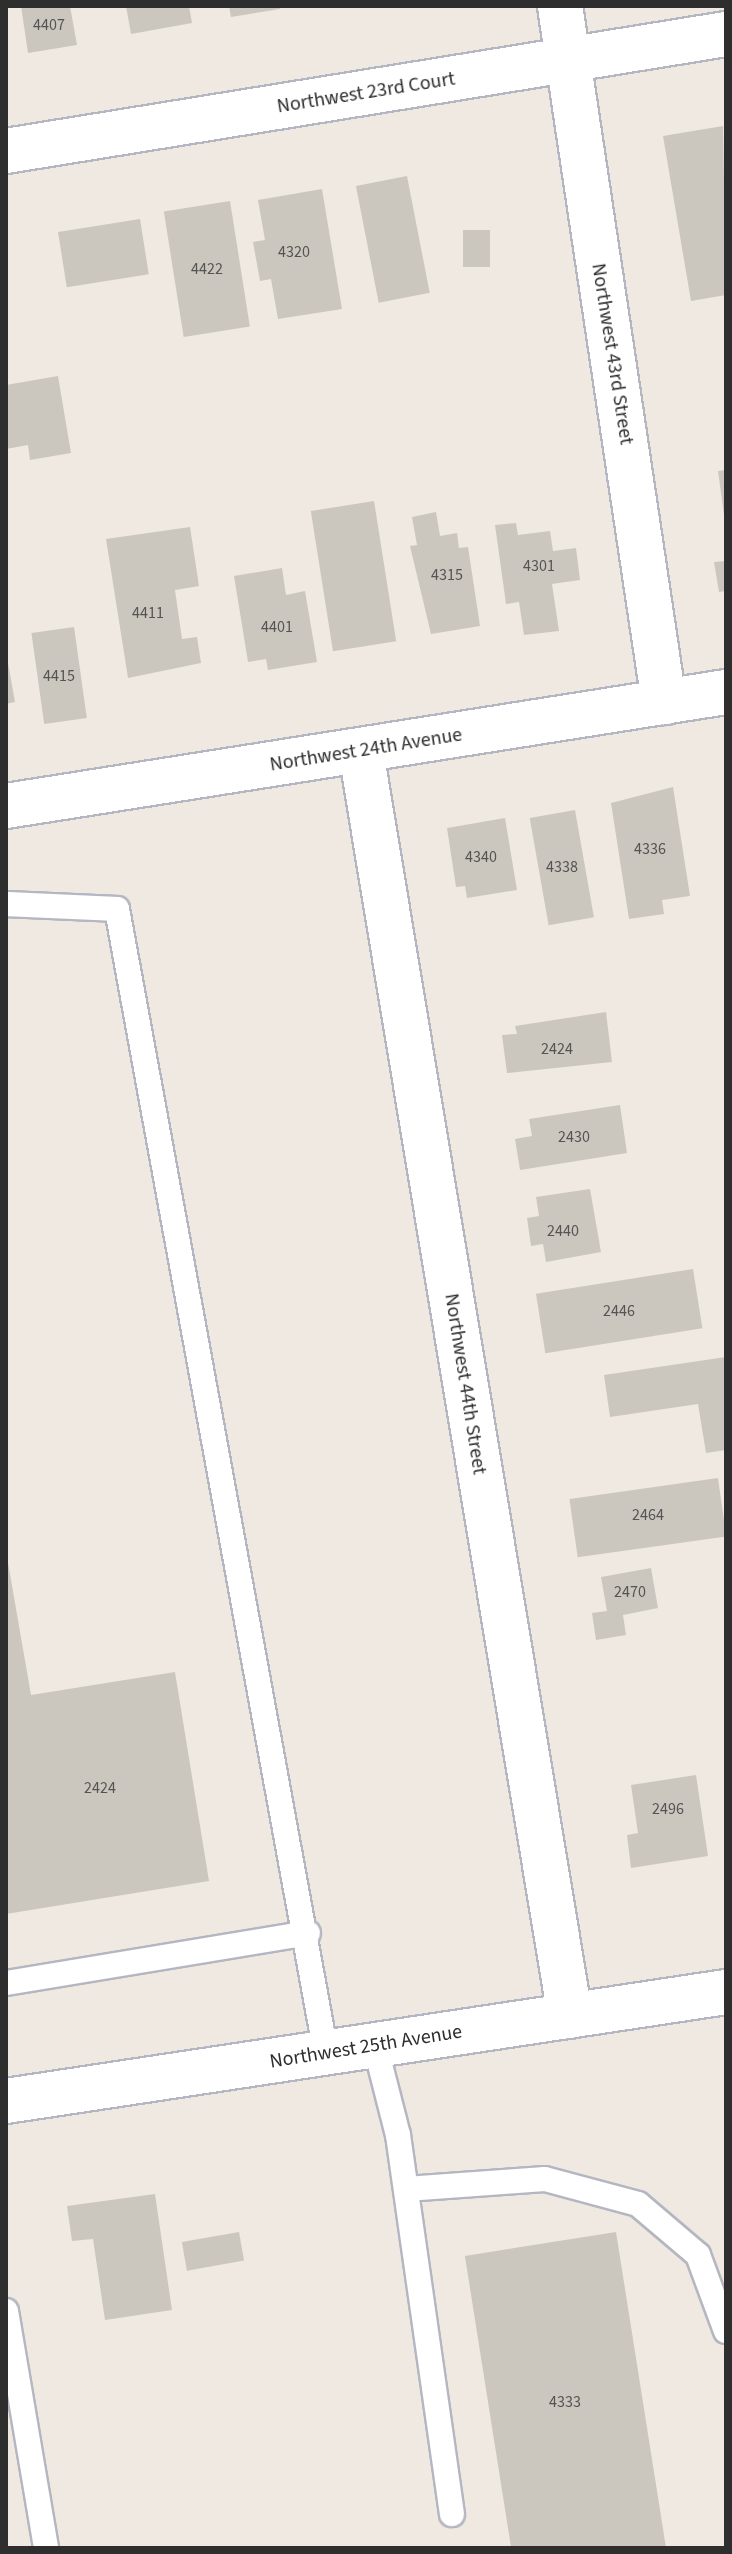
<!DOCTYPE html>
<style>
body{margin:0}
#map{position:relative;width:732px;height:2554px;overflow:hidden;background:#efe9e1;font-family:"Source Sans 3",sans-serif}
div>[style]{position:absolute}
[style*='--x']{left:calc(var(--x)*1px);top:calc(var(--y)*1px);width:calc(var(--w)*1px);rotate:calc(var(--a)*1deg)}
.building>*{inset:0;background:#cbc7bf;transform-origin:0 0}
.roads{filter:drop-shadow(2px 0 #b4b7c1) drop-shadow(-2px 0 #b4b7c1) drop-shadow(0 2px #b4b7c1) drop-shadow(0 -2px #b4b7c1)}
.lane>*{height:24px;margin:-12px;padding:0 12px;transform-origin:12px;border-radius:12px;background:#fff}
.street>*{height:44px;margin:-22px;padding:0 22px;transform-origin:22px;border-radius:22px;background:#fff}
span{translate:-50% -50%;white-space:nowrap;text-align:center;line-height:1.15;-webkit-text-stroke:7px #fff;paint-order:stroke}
.number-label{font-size:16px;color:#555452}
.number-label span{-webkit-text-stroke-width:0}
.street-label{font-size:20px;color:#2e2e2e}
.frame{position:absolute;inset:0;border:8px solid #2e2e2e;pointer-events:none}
</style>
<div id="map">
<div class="building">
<div style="clip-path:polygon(21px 6px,70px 6px,77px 45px,28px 53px)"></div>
<div style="clip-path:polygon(126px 6px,189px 6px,192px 23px,131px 34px)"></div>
<div style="clip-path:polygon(229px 6px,279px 6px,280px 9px,231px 17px)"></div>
<div style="clip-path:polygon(723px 126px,726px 295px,691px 301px,663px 136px)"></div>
<div style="left:407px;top:176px;width:119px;height:52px;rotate:79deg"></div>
<div style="clip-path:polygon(322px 189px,342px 309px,278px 319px,271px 279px,260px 281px,253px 242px,265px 240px,258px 200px)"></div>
<div style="left:230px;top:201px;width:127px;height:67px;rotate:81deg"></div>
<div style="left:140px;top:219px;width:56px;height:83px;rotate:81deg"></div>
<div style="left:463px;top:230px;width:27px;height:37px"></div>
<div style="clip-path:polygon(58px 376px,71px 453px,30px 460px,28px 445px,6px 449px,6px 385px)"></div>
<div style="clip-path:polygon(726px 470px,726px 515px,724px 515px,718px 471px)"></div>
<div style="left:374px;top:501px;width:142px;height:64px;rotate:81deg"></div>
<div style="clip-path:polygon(436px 512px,440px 536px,457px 533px,459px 548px,468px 547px,480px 626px,431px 634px,410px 546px,417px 545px,412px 517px)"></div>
<div style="clip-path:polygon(516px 523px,518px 535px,550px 531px,553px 551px,576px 548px,580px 580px,552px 584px,559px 631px,524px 635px,519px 602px,506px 604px,495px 525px)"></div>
<div style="clip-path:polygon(190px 527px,199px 586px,175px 590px,182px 639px,197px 637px,201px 663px,128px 678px,106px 539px)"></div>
<div style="clip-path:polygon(726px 561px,726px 591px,719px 592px,714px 562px)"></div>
<div style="clip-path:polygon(282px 568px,286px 595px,305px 591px,317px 662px,268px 670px,266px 659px,248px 662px,234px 576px)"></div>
<div style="left:74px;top:627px;width:92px;height:43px;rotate:82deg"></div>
<div style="clip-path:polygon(6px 652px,15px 702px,6px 704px)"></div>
<div style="clip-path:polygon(673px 787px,690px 896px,662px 900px,664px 914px,629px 919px,611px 803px)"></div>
<div style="left:575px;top:810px;width:109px;height:46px;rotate:80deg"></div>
<div style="clip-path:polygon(505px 818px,517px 890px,467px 898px,465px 886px,456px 887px,447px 828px)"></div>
<div style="clip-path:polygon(606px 1012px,612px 1062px,507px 1073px,502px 1035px,517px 1034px,515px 1026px)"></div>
<div style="clip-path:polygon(620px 1105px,627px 1153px,520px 1170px,515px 1139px,532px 1136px,529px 1119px)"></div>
<div style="clip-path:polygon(590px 1189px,601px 1252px,546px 1262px,543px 1244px,531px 1246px,527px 1218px,539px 1216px,536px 1197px)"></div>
<div style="left:693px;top:1269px;width:60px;height:159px;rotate:81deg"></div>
<div style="clip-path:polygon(726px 1357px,726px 1450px,706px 1453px,698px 1404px,610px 1417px,604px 1375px)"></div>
<div style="left:718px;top:1478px;width:59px;height:150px;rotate:82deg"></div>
<div style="clip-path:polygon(6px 1551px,31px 1695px,175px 1672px,209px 1881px,6px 1914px)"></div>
<div style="clip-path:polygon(651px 1568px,658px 1608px,623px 1615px,626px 1635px,596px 1640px,592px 1613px,607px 1611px,601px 1577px)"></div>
<div style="clip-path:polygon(696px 1775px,708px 1856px,631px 1868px,627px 1835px,638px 1833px,631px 1785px)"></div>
<div style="clip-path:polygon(155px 2194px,172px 2310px,105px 2320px,93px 2239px,72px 2241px,67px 2206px)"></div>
<div style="left:239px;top:2232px;width:29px;height:58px;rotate:80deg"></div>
<div style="left:616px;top:2232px;width:320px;height:153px;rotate:81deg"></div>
</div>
<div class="roads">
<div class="lane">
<div style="--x:6;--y:904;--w:111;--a:2.6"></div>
<div style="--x:117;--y:909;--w:1163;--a:79.65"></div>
<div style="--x:6;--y:1983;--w:306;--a:-9.4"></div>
<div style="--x:375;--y:2045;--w:93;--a:75.7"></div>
<div style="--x:398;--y:2135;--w:383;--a:81.9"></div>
<div style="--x:406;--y:2189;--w:139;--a:-4.1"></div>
<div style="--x:545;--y:2179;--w:96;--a:15"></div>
<div style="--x:638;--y:2204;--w:79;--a:40.4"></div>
<div style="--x:698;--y:2255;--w:81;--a:69.8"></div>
<div style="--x:6;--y:2311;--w:240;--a:80.4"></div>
</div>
<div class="street">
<div style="--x:560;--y:6;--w:704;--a:81.5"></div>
<div style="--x:6;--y:151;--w:729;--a:-9.23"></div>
<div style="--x:361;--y:752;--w:1281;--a:80.61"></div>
<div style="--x:6;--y:806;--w:729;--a:-9"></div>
<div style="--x:6;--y:2101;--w:728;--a:-8.61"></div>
</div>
</div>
<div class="number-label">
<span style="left:49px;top:25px">4407</span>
<span style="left:294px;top:252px">4320</span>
<span style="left:207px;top:269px">4422</span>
<span style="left:539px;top:566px">4301</span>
<span style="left:447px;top:575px">4315</span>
<span style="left:148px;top:613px">4411</span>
<span style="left:277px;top:627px">4401</span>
<span style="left:59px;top:676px">4415</span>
<span style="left:650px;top:849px">4336</span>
<span style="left:481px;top:857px">4340</span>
<span style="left:562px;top:867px">4338</span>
<span style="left:557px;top:1049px">2424</span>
<span style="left:574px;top:1137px">2430</span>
<span style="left:563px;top:1231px">2440</span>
<span style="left:619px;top:1311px">2446</span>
<span style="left:648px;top:1515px">2464</span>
<span style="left:630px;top:1592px">2470</span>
<span style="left:100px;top:1788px">2424</span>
<span style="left:668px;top:1809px">2496</span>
<span style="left:565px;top:2402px">4333</span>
</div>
<div class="street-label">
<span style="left:366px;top:93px;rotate:-9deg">Northwest 23rd Court</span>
<span style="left:612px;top:354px;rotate:81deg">Northwest 43rd Street</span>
<span style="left:366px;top:750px;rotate:-9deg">Northwest 24th Avenue</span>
<span style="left:465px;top:1384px;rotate:81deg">Northwest 44th Street</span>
<span style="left:366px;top:2047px;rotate:-9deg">Northwest 25th Avenue</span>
</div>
<div class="frame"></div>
</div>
